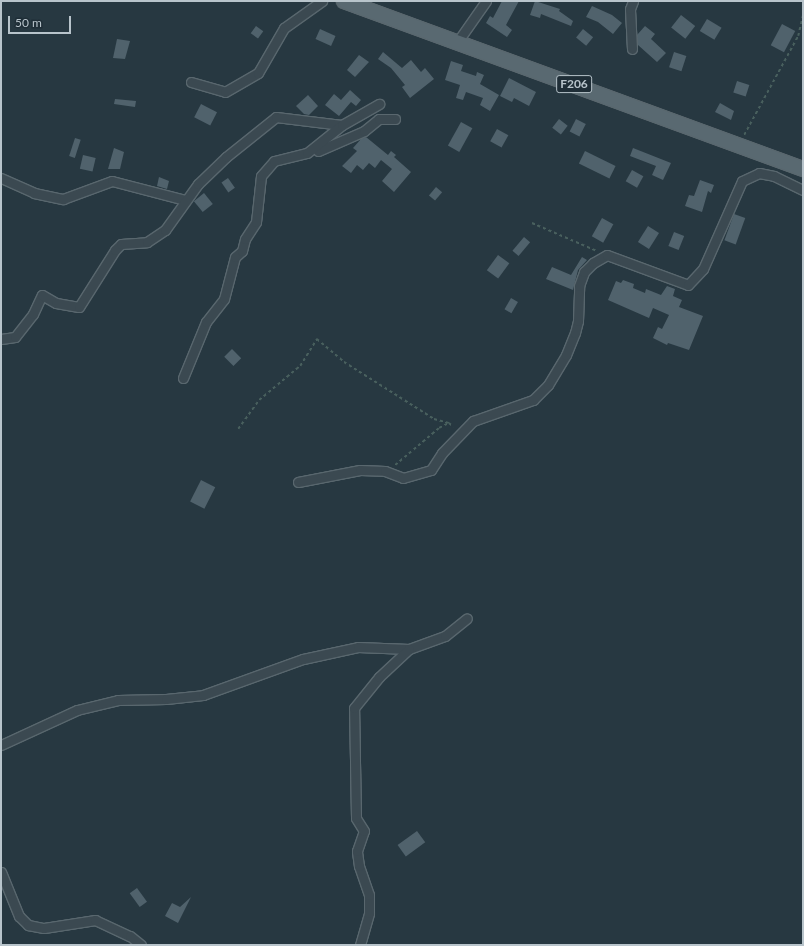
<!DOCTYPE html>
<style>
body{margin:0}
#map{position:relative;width:804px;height:946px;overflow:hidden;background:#273841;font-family:Lato,sans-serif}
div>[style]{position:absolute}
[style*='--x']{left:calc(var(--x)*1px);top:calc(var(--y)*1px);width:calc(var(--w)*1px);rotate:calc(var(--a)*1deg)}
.building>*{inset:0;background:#50626c;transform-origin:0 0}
.path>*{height:1.5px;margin-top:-0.75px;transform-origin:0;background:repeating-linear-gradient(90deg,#49605e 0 3px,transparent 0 6px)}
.roads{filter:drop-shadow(1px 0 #59676e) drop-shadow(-1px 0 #59676e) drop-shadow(0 1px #59676e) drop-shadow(0 -1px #59676e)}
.street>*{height:9px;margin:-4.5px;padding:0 4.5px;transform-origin:4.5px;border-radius:4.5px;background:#3b4951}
.primary>*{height:14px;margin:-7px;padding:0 7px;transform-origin:7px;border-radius:7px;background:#596971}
span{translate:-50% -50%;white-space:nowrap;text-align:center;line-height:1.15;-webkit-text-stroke:3px #1f2e37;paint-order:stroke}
.shield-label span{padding:1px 3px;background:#1f2e37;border:1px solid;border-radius:3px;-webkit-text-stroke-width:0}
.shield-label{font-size:12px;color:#b8c4cb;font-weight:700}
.frame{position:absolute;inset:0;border:2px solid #b8c4cb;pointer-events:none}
.scale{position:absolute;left:8px;top:16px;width:63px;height:18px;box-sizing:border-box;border:2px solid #b8c4cb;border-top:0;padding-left:5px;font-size:12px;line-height:14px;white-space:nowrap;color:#b8c4cb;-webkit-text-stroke:3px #1f2e37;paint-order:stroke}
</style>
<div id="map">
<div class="building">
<div style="clip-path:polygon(502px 1px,519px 1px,506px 25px,512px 30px,507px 37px,486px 23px,490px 16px,493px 18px)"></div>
<div style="clip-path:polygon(535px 1px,560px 9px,559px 11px,573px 21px,571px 26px,541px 14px,540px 18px,530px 15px)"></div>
<div style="clip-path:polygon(592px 6px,612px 15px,622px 23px,613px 34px,598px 22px,586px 17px)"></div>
<div style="left:681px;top:15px;width:18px;height:16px;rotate:38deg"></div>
<div style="left:707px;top:19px;width:17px;height:14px;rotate:31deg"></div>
<div style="left:782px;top:24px;width:15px;height:24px;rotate:28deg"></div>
<div style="left:256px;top:26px;width:9px;height:9px;rotate:36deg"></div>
<div style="clip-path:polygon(645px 26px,655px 34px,651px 39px,666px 53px,657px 62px,638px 45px,637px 35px)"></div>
<div style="left:320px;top:29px;width:17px;height:11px;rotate:24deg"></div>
<div style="left:583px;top:29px;width:13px;height:11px;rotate:39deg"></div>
<div style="clip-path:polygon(117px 39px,130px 41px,125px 59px,113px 58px)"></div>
<div style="clip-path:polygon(383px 52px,402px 68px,411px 60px,421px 72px,425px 68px,434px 79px,410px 98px,402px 87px,405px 85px,391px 68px,378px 59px)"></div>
<div style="left:674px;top:52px;width:13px;height:16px;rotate:18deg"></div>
<div style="clip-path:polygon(359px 55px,369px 62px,355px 77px,347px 70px)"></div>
<div style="clip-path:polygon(451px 61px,463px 65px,461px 71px,476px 76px,477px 72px,484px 75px,480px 84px,499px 95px,490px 111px,480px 105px,483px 98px,466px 92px,463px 100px,456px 98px,460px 85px,445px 80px)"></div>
<div style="clip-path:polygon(509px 78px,536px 92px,529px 106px,514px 98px,512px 102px,500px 96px)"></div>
<div style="left:737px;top:81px;width:13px;height:12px;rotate:18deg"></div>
<div style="clip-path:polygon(350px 90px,361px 100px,356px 106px,351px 102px,339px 116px,325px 105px,334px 94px,341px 100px)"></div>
<div style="clip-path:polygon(308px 95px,318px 106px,309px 115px,304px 114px,296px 106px)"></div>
<div style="clip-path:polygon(115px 99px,136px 101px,135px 107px,114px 104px)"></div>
<div style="clip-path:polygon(720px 103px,734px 111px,731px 120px,715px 112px)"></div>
<div style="left:201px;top:104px;width:18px;height:15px;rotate:27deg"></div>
<div style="left:559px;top:119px;width:11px;height:11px;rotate:38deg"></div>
<div style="left:576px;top:119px;width:11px;height:14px;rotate:27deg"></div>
<div style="left:461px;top:122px;width:13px;height:27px;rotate:29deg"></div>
<div style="left:497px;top:129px;width:13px;height:14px;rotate:29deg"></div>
<div style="clip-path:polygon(366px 137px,388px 155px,391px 151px,396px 155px,394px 157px,411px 172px,394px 192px,382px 181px,392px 169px,381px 160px,375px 168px,369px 163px,363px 170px,357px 165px,351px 173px,342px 166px,357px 151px,353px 148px,361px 139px)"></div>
<div style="left:75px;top:138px;width:6px;height:19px;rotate:18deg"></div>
<div style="clip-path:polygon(114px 148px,124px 152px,120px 169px,108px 169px)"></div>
<div style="clip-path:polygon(633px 148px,671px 163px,663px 180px,652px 175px,656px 166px,630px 156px)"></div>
<div style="left:585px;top:151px;width:34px;height:14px;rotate:26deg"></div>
<div style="left:83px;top:155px;width:13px;height:14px;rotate:13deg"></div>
<div style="left:632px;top:170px;width:13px;height:13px;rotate:29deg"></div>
<div style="clip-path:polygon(159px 177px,169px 181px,167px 189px,157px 186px)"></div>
<div style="left:228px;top:178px;width:12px;height:8px;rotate:55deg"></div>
<div style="clip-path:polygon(700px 180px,714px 185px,711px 193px,708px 191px,702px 212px,685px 206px,689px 195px,694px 196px)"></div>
<div style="left:436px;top:187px;width:8px;height:11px;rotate:40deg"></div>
<div style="left:204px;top:193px;width:14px;height:13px;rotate:51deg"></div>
<div style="left:734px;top:214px;width:12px;height:28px;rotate:20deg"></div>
<div style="left:602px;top:218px;width:13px;height:21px;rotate:29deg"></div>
<div style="left:648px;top:226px;width:13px;height:19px;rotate:32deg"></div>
<div style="left:674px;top:232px;width:11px;height:15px;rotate:22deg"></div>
<div style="left:524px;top:237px;width:8px;height:18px;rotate:40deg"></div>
<div style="left:498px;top:255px;width:14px;height:19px;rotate:36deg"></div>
<div style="clip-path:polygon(582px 257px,587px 260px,578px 270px,573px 290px,546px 279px,552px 267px,571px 275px)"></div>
<div style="clip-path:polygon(623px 280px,634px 284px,633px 288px,645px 293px,646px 289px,661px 295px,667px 286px,675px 289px,673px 296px,682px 300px,679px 307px,703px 316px,689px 350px,668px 343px,667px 345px,653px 338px,658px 327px,662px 329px,669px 315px,653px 308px,649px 318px,608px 300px,616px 281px,621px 283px)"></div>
<div style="left:511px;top:298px;width:8px;height:13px;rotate:30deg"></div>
<div style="left:232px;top:349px;width:13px;height:11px;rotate:45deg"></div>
<div style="left:201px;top:480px;width:16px;height:24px;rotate:27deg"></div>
<div style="left:417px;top:831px;width:14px;height:24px;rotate:54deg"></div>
<div style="left:137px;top:888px;width:17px;height:9px;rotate:54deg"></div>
<div style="clip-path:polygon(191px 897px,178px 923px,165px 916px,172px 903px,180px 907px)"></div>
</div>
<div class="path">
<div style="--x:744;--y:135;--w:113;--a:-61.4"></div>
<div style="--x:798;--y:36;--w:22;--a:-77"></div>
<div style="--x:532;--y:223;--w:71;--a:23.3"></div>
<div style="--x:238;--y:429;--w:36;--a:-54"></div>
<div style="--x:259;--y:400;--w:53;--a:-39.7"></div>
<div style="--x:300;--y:366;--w:32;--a:-58"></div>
<div style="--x:317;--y:339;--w:35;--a:40"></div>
<div style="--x:344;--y:362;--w:107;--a:32.3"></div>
<div style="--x:434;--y:419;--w:16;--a:15"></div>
<div style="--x:395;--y:465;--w:57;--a:-40.1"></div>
<div style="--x:439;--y:428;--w:11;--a:-27"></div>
<div style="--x:449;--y:423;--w:6;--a:39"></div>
</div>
<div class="roads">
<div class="street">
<div style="--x:458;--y:41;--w:49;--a:-55"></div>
<div style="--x:632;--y:49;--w:40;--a:-92.9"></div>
<div style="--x:630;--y:9;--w:9;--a:-69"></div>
<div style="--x:191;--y:82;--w:35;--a:16"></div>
<div style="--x:225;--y:92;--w:38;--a:-30"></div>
<div style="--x:258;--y:73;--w:52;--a:-60"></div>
<div style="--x:284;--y:28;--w:47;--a:-35.4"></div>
<div style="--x:318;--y:151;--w:50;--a:-23.5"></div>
<div style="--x:364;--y:131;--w:19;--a:-39"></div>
<div style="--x:379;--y:119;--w:16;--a:0"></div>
<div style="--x:1;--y:178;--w:36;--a:24"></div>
<div style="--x:34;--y:193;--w:30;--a:12"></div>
<div style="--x:63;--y:199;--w:52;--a:-20.2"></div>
<div style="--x:112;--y:181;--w:75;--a:14.6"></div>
<div style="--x:1;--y:339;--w:14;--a:-8"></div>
<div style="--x:15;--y:337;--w:29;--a:-52"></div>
<div style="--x:33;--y:314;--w:21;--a:-65"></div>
<div style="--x:42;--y:295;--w:16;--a:30"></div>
<div style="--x:56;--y:303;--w:23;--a:10"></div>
<div style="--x:79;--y:307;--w:67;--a:-57.7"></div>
<div style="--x:115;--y:250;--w:8;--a:-45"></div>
<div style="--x:121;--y:244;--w:26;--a:-4"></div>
<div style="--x:147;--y:242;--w:22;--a:-34"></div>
<div style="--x:165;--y:230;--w:57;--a:-54.3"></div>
<div style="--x:198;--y:184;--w:39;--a:-44"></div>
<div style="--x:226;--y:157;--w:64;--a:-38.7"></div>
<div style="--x:276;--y:117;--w:66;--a:6.9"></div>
<div style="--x:183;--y:378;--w:61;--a:-67.7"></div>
<div style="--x:206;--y:322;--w:29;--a:-52"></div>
<div style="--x:224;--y:299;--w:43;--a:-75.3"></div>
<div style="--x:235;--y:257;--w:9;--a:-41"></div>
<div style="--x:242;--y:251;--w:12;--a:-76"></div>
<div style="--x:245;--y:239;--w:20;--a:-57"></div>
<div style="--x:256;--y:222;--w:46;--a:-83.8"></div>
<div style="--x:261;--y:176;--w:20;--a:-49"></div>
<div style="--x:274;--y:161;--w:34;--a:-14"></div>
<div style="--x:307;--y:153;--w:45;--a:-38.7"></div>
<div style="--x:342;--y:125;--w:43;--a:-29.6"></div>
<div style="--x:298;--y:482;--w:63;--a:-11"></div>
<div style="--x:360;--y:470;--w:25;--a:2"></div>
<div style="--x:385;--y:471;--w:19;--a:21"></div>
<div style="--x:403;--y:478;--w:29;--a:-16"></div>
<div style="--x:431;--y:470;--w:20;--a:-57"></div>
<div style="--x:442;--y:453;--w:45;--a:-45.9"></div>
<div style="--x:473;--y:421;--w:64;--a:-19.3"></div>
<div style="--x:533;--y:400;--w:21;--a:-45"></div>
<div style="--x:548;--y:385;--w:35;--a:-59"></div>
<div style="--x:566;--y:355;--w:24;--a:-68"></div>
<div style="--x:575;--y:333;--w:12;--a:-76"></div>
<div style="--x:578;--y:321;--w:35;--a:-88"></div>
<div style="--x:579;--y:286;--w:15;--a:-70"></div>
<div style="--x:584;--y:272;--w:13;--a:-45"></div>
<div style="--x:593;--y:263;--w:16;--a:-30"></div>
<div style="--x:607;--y:255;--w:86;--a:20.3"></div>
<div style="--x:688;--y:285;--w:22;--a:-47"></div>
<div style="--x:703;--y:269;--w:96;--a:-66.1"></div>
<div style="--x:742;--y:181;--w:19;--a:-25"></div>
<div style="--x:759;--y:173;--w:15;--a:11"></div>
<div style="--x:774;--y:176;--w:32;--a:26"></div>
<div style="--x:1;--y:745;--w:84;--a:-24.7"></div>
<div style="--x:77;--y:710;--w:42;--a:-13.7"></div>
<div style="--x:118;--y:700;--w:48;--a:-1.2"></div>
<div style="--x:166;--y:699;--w:37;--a:-6"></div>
<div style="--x:203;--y:695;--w:106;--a:-19.8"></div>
<div style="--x:303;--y:659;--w:56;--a:-12.3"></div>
<div style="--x:358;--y:647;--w:51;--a:2.2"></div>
<div style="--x:409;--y:649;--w:38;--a:-20"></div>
<div style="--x:445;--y:636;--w:28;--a:-39"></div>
<div style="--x:1;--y:872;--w:48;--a:67.8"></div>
<div style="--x:19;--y:916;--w:13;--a:45"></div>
<div style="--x:28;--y:925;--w:16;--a:11"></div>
<div style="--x:44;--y:928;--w:52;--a:-8.9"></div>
<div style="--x:95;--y:920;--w:38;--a:25"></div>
<div style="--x:130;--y:936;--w:14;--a:39"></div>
<div style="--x:360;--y:945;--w:33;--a:-74"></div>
<div style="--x:369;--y:913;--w:18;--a:-90"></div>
<div style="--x:369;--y:895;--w:31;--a:-109"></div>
<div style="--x:359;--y:866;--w:15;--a:-98"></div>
<div style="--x:357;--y:851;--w:21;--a:-71"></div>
<div style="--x:364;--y:831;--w:15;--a:-122"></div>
<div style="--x:356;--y:818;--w:110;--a:-91"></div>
<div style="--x:354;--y:708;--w:40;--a:-51"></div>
<div style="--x:379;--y:677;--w:41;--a:-43"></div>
</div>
<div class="primary">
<div style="--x:344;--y:1;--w:489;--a:20.1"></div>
</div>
</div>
<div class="shield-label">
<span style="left:574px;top:84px">F206</span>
</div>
<div class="frame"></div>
<div class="scale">50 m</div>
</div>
